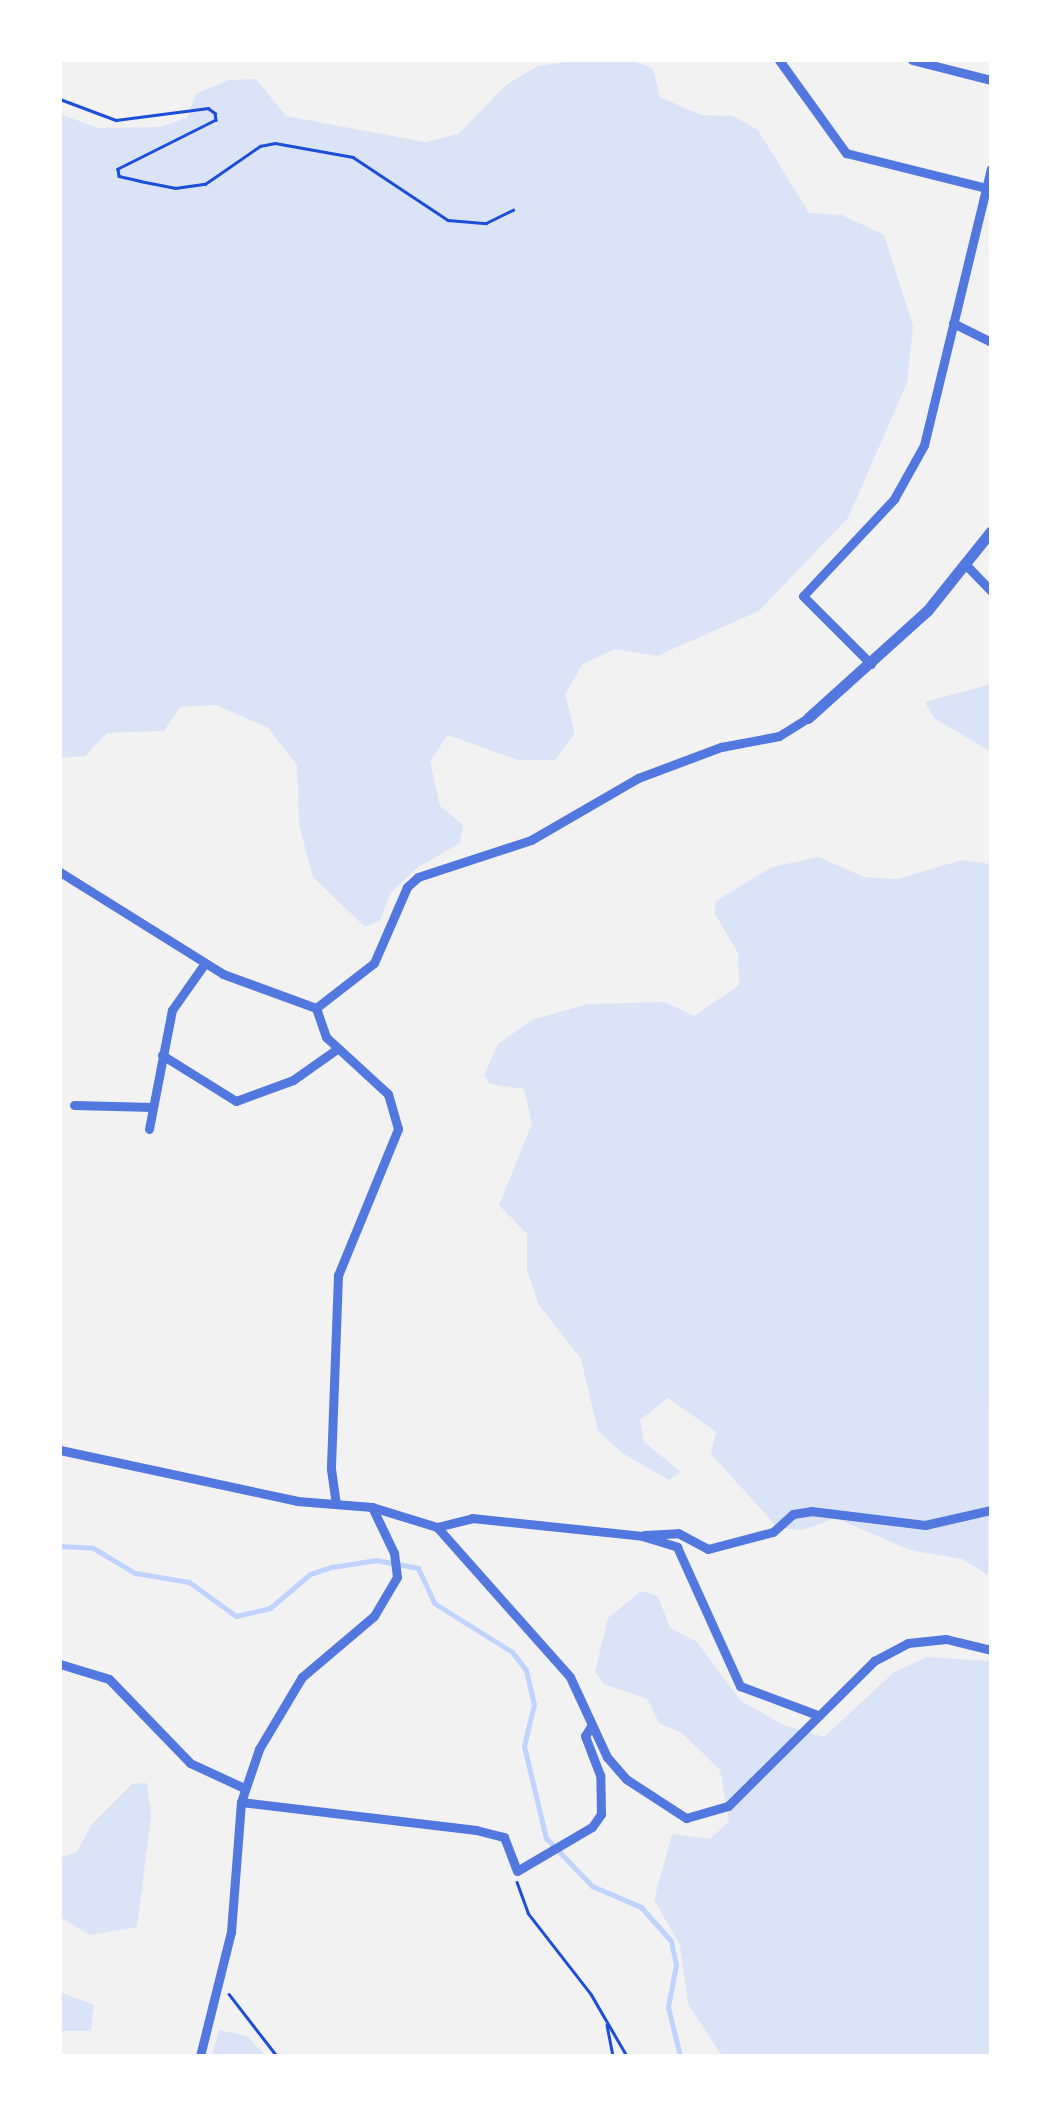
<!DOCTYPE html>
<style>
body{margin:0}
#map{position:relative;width:1051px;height:2116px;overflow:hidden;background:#f2f2f2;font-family:"Sofia Sans Condensed",sans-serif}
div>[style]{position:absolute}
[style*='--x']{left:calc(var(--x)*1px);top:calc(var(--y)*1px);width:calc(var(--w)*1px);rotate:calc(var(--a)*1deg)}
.green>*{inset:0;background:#dbe4f7}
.stream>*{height:5px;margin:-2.5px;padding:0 2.5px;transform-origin:2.5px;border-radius:2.5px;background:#bfd3fe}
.path>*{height:2.5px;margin:-1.25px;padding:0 1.25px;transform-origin:1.25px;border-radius:1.25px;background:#1d4ed8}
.minor>*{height:9px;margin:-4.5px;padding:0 4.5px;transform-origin:4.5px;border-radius:4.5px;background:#5277de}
.tertiary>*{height:11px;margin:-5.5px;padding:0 5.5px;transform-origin:5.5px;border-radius:5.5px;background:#5277de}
span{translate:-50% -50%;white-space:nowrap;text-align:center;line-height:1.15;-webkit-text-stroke:10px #fff;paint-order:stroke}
.frame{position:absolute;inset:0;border:62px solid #fff;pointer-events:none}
</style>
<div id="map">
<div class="green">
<div style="clip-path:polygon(581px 60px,631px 60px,653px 69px,660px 97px,701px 115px,733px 116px,758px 130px,809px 213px,842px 215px,884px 235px,913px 326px,907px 383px,848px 518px,759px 611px,657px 656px,615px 649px,583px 664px,565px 694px,575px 733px,555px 760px,518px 760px,448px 735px,430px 761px,440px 806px,463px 825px,460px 843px,417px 868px,391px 892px,380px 920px,365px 927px,313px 877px,299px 825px,297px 765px,268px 728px,216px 705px,180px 707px,164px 731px,107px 733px,85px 756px,60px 758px,60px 114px,98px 128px,159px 127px,187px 118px,196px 94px,228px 80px,256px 79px,286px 116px,425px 142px,458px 134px,506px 85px,538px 66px)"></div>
<div style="clip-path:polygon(991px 684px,991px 752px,934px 718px,925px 702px)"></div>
<div style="clip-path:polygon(819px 857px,864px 877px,897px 879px,962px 860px,991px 864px,988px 1575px,962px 1559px,910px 1550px,835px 1518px,803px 1530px,778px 1528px,711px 1454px,716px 1432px,668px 1398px,640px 1420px,644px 1442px,681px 1472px,669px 1480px,622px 1453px,598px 1431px,581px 1359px,539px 1305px,527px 1270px,527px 1234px,499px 1205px,532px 1123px,524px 1089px,490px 1084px,484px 1075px,498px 1044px,532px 1020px,587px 1004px,665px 1002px,694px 1016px,739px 985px,738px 953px,714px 912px,716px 901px,772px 867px)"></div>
<div style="clip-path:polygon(641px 1591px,658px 1596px,670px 1628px,697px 1642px,740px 1700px,783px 1725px,824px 1737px,893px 1673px,927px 1657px,991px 1661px,991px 2056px,722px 2056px,688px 2004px,680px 1945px,654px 1900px,672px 1834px,710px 1839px,729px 1821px,720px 1770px,682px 1733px,659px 1723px,647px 1699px,604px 1684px,595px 1672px,608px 1618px)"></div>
<div style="clip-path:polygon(147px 1783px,151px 1817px,137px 1927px,90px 1935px,60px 1917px,60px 1858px,77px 1852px,92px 1824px,132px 1784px)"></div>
<div style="clip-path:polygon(60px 1992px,94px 2005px,91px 2031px,60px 2031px)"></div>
<div style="clip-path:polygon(219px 2030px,247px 2036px,266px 2056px,212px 2056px)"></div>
</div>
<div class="stream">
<div style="--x:60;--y:1546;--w:33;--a:3"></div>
<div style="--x:93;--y:1548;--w:49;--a:30.8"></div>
<div style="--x:135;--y:1573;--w:55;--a:9.5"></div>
<div style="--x:189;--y:1582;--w:58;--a:35.9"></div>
<div style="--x:236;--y:1616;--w:35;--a:-13"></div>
<div style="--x:270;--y:1608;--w:52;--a:-40.4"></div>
<div style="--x:310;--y:1574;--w:23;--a:-18"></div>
<div style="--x:332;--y:1567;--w:45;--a:-9"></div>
<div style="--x:376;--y:1560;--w:43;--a:10.8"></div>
<div style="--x:418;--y:1568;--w:38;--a:65"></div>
<div style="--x:434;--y:1603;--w:92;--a:32.1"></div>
<div style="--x:512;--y:1652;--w:23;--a:52"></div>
<div style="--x:526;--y:1670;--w:35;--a:77"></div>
<div style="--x:534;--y:1704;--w:43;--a:103.4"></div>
<div style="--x:524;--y:1746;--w:95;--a:76.6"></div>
<div style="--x:546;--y:1838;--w:66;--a:46.2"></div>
<div style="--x:592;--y:1886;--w:53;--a:23.2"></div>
<div style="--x:641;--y:1907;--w:45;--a:48.6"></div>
<div style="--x:671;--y:1941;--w:25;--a:78"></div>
<div style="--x:676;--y:1965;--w:43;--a:100.8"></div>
<div style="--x:668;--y:2007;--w:50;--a:76.2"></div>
</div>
<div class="path">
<div style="--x:60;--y:99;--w:60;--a:20.6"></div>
<div style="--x:116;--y:120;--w:93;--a:-7.4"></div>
<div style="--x:208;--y:108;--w:9;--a:36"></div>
<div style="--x:215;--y:113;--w:7;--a:82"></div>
<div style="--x:216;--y:120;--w:110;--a:153.4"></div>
<div style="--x:118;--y:169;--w:7;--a:82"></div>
<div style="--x:119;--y:176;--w:22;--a:13"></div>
<div style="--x:140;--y:181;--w:36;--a:11"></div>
<div style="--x:175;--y:188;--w:30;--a:-8"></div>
<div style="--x:205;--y:184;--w:67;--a:-34.6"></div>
<div style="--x:260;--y:146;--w:15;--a:-11"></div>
<div style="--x:275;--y:143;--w:79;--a:10.2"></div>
<div style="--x:353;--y:157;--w:114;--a:33.6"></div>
<div style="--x:448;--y:220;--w:38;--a:5"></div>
<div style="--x:486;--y:223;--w:30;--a:-26"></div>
<div style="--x:517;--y:1882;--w:33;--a:70"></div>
<div style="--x:528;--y:1913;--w:103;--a:52.1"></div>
<div style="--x:591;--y:1994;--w:72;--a:59.9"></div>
<div style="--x:229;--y:1994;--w:78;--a:52.3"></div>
<div style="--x:607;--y:2025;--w:32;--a:79"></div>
</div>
<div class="minor">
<div style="--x:779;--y:60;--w:115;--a:54.2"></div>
<div style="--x:846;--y:153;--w:144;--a:14"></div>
<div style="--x:912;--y:60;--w:81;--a:14.2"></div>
<div style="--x:953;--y:323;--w:42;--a:26.6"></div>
<div style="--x:967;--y:566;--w:35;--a:46"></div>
<div style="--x:871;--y:664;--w:96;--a:-135"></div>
<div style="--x:803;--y:596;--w:133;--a:-46.8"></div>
<div style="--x:894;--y:499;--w:62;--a:-60.9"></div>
<div style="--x:924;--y:445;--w:284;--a:-76.4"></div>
<div style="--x:60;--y:872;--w:192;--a:32"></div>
<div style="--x:223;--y:974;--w:99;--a:20.1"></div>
<div style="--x:316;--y:1008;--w:73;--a:-37.8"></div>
<div style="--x:374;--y:963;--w:83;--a:-66.5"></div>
<div style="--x:407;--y:887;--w:15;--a:-42"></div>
<div style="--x:418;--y:877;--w:119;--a:-18.1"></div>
<div style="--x:531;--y:840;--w:124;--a:-30.1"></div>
<div style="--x:638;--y:778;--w:89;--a:-20.5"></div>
<div style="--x:721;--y:747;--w:59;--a:-10.7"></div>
<div style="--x:779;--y:736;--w:34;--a:-32"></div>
<div style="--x:316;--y:1008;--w:31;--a:71"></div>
<div style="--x:326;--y:1037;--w:84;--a:42.6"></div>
<div style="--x:388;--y:1094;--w:36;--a:74"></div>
<div style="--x:398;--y:1129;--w:158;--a:112.3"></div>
<div style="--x:338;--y:1275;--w:194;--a:92.1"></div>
<div style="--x:331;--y:1469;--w:35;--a:82"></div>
<div style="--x:162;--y:1055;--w:87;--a:31.9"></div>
<div style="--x:236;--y:1101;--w:61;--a:-20.2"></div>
<div style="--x:293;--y:1080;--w:54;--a:-35.2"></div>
<div style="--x:74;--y:1105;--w:79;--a:1.5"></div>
<div style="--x:149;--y:1129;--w:121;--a:-79.1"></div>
<div style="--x:172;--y:1010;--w:57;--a:-54.9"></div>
<div style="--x:60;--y:1450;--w:242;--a:12.1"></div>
<div style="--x:297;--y:1501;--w:75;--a:4.6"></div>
<div style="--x:372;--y:1507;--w:68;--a:17.1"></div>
<div style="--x:437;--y:1527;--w:200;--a:48.4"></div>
<div style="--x:570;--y:1677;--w:88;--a:65.2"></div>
<div style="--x:607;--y:1757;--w:29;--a:49"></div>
<div style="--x:626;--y:1779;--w:72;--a:33"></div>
<div style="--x:686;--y:1818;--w:44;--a:-15.9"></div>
<div style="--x:728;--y:1806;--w:206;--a:-44.8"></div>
<div style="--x:874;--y:1661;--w:38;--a:-28"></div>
<div style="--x:908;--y:1643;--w:38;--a:-6"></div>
<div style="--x:946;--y:1639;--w:46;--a:13.7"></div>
<div style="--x:437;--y:1527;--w:36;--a:-14"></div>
<div style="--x:472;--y:1518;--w:171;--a:6"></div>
<div style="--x:642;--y:1536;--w:37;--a:17"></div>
<div style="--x:677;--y:1547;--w:153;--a:65.6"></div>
<div style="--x:740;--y:1686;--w:80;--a:20.5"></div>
<div style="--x:644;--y:1535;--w:34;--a:-3"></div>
<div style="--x:678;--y:1533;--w:34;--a:28"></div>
<div style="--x:708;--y:1549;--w:67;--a:-14.7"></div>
<div style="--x:773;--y:1532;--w:27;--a:-42"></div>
<div style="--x:793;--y:1514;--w:18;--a:-9"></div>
<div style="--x:811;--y:1511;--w:115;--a:7"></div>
<div style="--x:925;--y:1525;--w:68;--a:-12.8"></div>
<div style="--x:60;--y:1664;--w:51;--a:17"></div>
<div style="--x:109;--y:1679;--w:117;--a:46"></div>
<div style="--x:190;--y:1763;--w:60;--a:24.8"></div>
<div style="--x:241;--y:1802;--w:237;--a:6.8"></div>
<div style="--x:476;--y:1830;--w:29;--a:14"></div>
<div style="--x:504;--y:1837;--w:36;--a:69"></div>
<div style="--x:517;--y:1871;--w:87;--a:-30.4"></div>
<div style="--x:592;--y:1827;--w:16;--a:-55"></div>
<div style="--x:601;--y:1814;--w:39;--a:-91"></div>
<div style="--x:600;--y:1775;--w:42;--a:-111"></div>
<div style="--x:585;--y:1736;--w:13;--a:-58"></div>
<div style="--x:200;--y:2056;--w:128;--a:-76"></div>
<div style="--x:231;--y:1932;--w:130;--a:-85.6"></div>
<div style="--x:241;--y:1802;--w:56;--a:-71.2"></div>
<div style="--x:259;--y:1749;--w:84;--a:-59.2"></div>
<div style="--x:302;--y:1677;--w:94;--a:-40.3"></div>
<div style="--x:374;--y:1616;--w:45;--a:-59.5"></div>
<div style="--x:397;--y:1577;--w:24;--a:-97"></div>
<div style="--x:394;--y:1553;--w:51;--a:-115.6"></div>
</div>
<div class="tertiary">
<div style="--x:808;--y:718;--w:160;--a:-42"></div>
<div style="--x:927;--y:611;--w:102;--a:-51.3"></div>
</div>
<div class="frame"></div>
</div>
